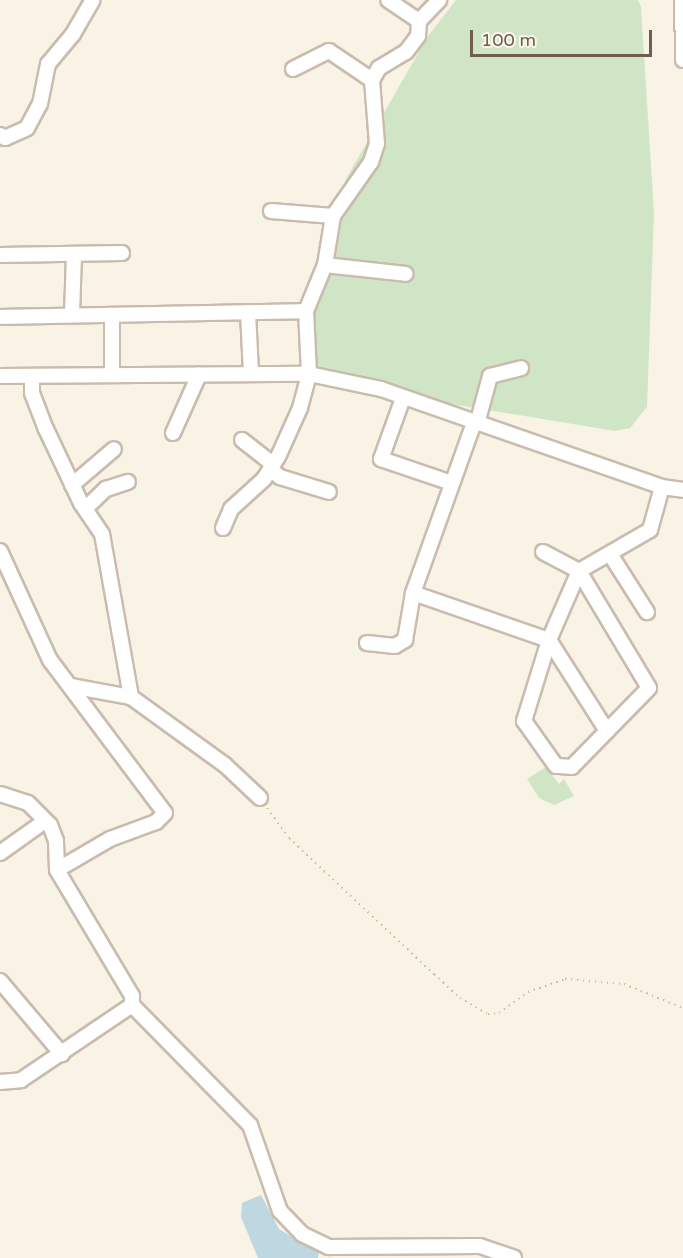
<!DOCTYPE html>
<style>
body{margin:0}
#map{position:relative;width:683px;height:1258px;overflow:hidden;background:#f9f3e6;font-family:"Varela Round",sans-serif}
div>[style]{position:absolute}
[style*='--x']{left:calc(var(--x)*1px);top:calc(var(--y)*1px);width:calc(var(--w)*1px);rotate:calc(var(--a)*1deg)}
.green>*{inset:0;background:#d0e5c6}
.water>*{inset:0;background:#bdd8e0}
.path>*{height:2px;margin-top:-1px;transform-origin:0;background:repeating-linear-gradient(90deg,#d0b9a5 0 1.5px,transparent 0 6px)}
.roads{filter:drop-shadow(2px 0 #c9bcae) drop-shadow(-2px 0 #c9bcae) drop-shadow(0 2px #c9bcae) drop-shadow(0 -2px #c9bcae)}
.minor>*{height:14px;margin:-7px;padding:0 7px;transform-origin:7px;border-radius:7px;background:#fff}
span{translate:-50% -50%;white-space:nowrap;text-align:center;line-height:1.15;-webkit-text-stroke:4.5px #fcf7ec;paint-order:stroke}
.scale{position:absolute;left:470px;top:30px;width:182px;height:27px;box-sizing:border-box;border:3px solid #6f5d4e;border-top:0;padding-left:8px;font-size:18px;line-height:21px;white-space:nowrap;color:#6f5d4e;-webkit-text-stroke:4px #fcf7ec;paint-order:stroke}
</style>
<div id="map">
<div class="green">
<div style="clip-path:polygon(456px 0,638px 0,641px 7px,654px 213px,647px 407px,630px 428px,615px 431px,343px 386px,323px 376px,316px 365px,311px 297px,320px 255px,347px 177px,428px 36px)"></div>
<div style="clip-path:polygon(546px 767px,559px 784px,564px 779px,574px 796px,554px 805px,539px 798px,527px 779px)"></div>
</div>
<div class="water">
<div style="clip-path:polygon(261px 1195px,279px 1229px,319px 1253px,318px 1258px,258px 1258px,241px 1217px,242px 1203px)"></div>
</div>
<div class="path">
<div style="--x:267;--y:808;--w:37;--a:54"></div>
<div style="--x:289;--y:838;--w:199;--a:43.2"></div>
<div style="--x:434;--y:974;--w:35;--a:43"></div>
<div style="--x:460;--y:998;--w:32;--a:30"></div>
<div style="--x:488;--y:1014;--w:11;--a:-5"></div>
<div style="--x:499;--y:1013;--w:36;--a:-36"></div>
<div style="--x:528;--y:992;--w:39;--a:-19"></div>
<div style="--x:565;--y:979;--w:59;--a:4.8"></div>
<div style="--x:624;--y:984;--w:64;--a:22.1"></div>
</div>
<div class="roads">
<div class="minor">
<div style="--x:682;--y:0;--w:60;--a:89"></div>
<div style="--x:419;--y:21;--w:29;--a:-46"></div>
<div style="--x:293;--y:69;--w:40;--a:-26.6"></div>
<div style="--x:329;--y:51;--w:52;--a:34"></div>
<div style="--x:0;--y:135;--w:6;--a:31"></div>
<div style="--x:5;--y:138;--w:24;--a:-24"></div>
<div style="--x:27;--y:128;--w:27;--a:-62"></div>
<div style="--x:40;--y:104;--w:41;--a:-78.7"></div>
<div style="--x:48;--y:64;--w:39;--a:-50"></div>
<div style="--x:73;--y:34;--w:39;--a:-60"></div>
<div style="--x:271;--y:211;--w:62;--a:4.6"></div>
<div style="--x:0;--y:255;--w:122;--a:-0.9"></div>
<div style="--x:325;--y:265;--w:81;--a:6.3"></div>
<div style="--x:248;--y:312;--w:62;--a:87.2"></div>
<div style="--x:72;--y:315;--w:61;--a:-88.1"></div>
<div style="--x:0;--y:317;--w:306;--a:-1.1"></div>
<div style="--x:112;--y:375;--w:60;--a:-90"></div>
<div style="--x:0;--y:376;--w:309;--a:-0.4"></div>
<div style="--x:309;--y:374;--w:74;--a:11.8"></div>
<div style="--x:381;--y:389;--w:298;--a:19.2"></div>
<div style="--x:662;--y:487;--w:21;--a:8"></div>
<div style="--x:32;--y:376;--w:17;--a:90"></div>
<div style="--x:32;--y:393;--w:39;--a:69"></div>
<div style="--x:46;--y:429;--w:82;--a:64.7"></div>
<div style="--x:81;--y:503;--w:37;--a:56"></div>
<div style="--x:102;--y:534;--w:166;--a:79.9"></div>
<div style="--x:403;--y:398;--w:65;--a:109.8"></div>
<div style="--x:381;--y:459;--w:75;--a:18.7"></div>
<div style="--x:477;--y:424;--w:50;--a:-74.8"></div>
<div style="--x:490;--y:376;--w:32;--a:-14"></div>
<div style="--x:173;--y:433;--w:64;--a:-65.9"></div>
<div style="--x:242;--y:440;--w:39;--a:38"></div>
<div style="--x:270;--y:469;--w:13;--a:39"></div>
<div style="--x:280;--y:477;--w:51;--a:17"></div>
<div style="--x:72;--y:485;--w:55;--a:-40.6"></div>
<div style="--x:86;--y:508;--w:28;--a:-44"></div>
<div style="--x:106;--y:489;--w:23;--a:-18"></div>
<div style="--x:223;--y:528;--w:21;--a:-67"></div>
<div style="--x:231;--y:509;--w:45;--a:-42.3"></div>
<div style="--x:264;--y:479;--w:26;--a:-58"></div>
<div style="--x:278;--y:457;--w:54;--a:-65.8"></div>
<div style="--x:300;--y:408;--w:35;--a:-75"></div>
<div style="--x:309;--y:374;--w:63;--a:-92.7"></div>
<div style="--x:306;--y:311;--w:50;--a:-67.6"></div>
<div style="--x:325;--y:265;--w:50;--a:-80.7"></div>
<div style="--x:333;--y:216;--w:66;--a:-54.9"></div>
<div style="--x:371;--y:162;--w:19;--a:-72"></div>
<div style="--x:377;--y:144;--w:64;--a:-94.5"></div>
<div style="--x:372;--y:80;--w:14;--a:-60"></div>
<div style="--x:379;--y:68;--w:31;--a:-31"></div>
<div style="--x:406;--y:52;--w:20;--a:-53"></div>
<div style="--x:418;--y:36;--w:15;--a:-86"></div>
<div style="--x:419;--y:21;--w:37;--a:-146"></div>
<div style="--x:0;--y:551;--w:120;--a:65.4"></div>
<div style="--x:50;--y:660;--w:191;--a:53.1"></div>
<div style="--x:165;--y:813;--w:13;--a:135"></div>
<div style="--x:156;--y:822;--w:49;--a:159.7"></div>
<div style="--x:110;--y:839;--w:61;--a:149.7"></div>
<div style="--x:543;--y:552;--w:41;--a:27.8"></div>
<div style="--x:579;--y:571;--w:136;--a:59.1"></div>
<div style="--x:649;--y:688;--w:110;--a:134.3"></div>
<div style="--x:572;--y:767;--w:16;--a:-176"></div>
<div style="--x:556;--y:766;--w:55;--a:-125.4"></div>
<div style="--x:524;--y:721;--w:85;--a:-72.8"></div>
<div style="--x:549;--y:640;--w:75;--a:-66.5"></div>
<div style="--x:579;--y:571;--w:82;--a:-30"></div>
<div style="--x:650;--y:530;--w:45;--a:-74.4"></div>
<div style="--x:610;--y:554;--w:69;--a:57.5"></div>
<div style="--x:413;--y:593;--w:144;--a:19.1"></div>
<div style="--x:549;--y:640;--w:108;--a:57.5"></div>
<div style="--x:367;--y:643;--w:28;--a:6"></div>
<div style="--x:395;--y:646;--w:12;--a:-31"></div>
<div style="--x:405;--y:640;--w:48;--a:-80.3"></div>
<div style="--x:413;--y:593;--w:181;--a:-70.3"></div>
<div style="--x:71;--y:686;--w:61;--a:10.4"></div>
<div style="--x:131;--y:697;--w:116;--a:35.9"></div>
<div style="--x:225;--y:765;--w:48;--a:43.3"></div>
<div style="--x:0;--y:794;--w:29;--a:18"></div>
<div style="--x:28;--y:803;--w:31;--a:45"></div>
<div style="--x:50;--y:825;--w:17;--a:69"></div>
<div style="--x:56;--y:841;--w:29;--a:88"></div>
<div style="--x:57;--y:870;--w:147;--a:59.2"></div>
<div style="--x:132;--y:996;--w:9;--a:90"></div>
<div style="--x:132;--y:1005;--w:168;--a:45.5"></div>
<div style="--x:250;--y:1125;--w:91;--a:70.8"></div>
<div style="--x:280;--y:1211;--w:32;--a:46"></div>
<div style="--x:302;--y:1234;--w:30;--a:26"></div>
<div style="--x:329;--y:1247;--w:151;--a:-0.4"></div>
<div style="--x:480;--y:1246;--w:36;--a:19"></div>
<div style="--x:0;--y:853;--w:55;--a:-35.4"></div>
<div style="--x:0;--y:981;--w:96;--a:49.7"></div>
<div style="--x:0;--y:1082;--w:21;--a:-5"></div>
<div style="--x:21;--y:1080;--w:134;--a:-34"></div>
</div>
</div>
<div class="scale">100 m</div>
</div>
